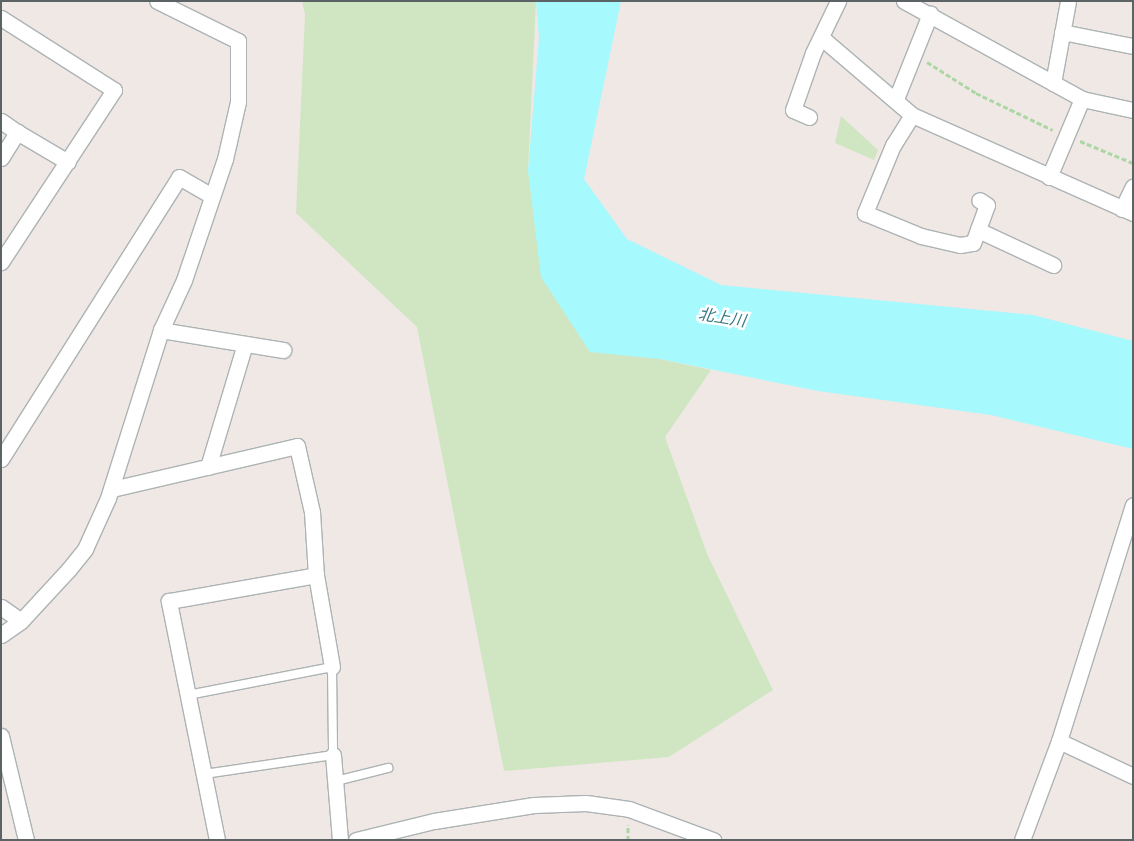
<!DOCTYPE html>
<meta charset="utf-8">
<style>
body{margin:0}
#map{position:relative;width:1134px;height:841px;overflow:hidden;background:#efe8e5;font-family:"Golos Text","Noto Sans JP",sans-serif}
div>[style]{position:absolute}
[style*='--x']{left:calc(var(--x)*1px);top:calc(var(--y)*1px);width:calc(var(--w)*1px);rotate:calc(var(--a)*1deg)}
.green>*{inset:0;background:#d0e6c2}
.water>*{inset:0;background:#a6f9fd}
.path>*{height:3px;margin-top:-1.5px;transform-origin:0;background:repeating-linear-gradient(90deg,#acd7a5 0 5px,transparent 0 7.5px)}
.roads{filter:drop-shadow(1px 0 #adb3b4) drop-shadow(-1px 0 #adb3b4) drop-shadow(0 1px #adb3b4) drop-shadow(0 -1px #adb3b4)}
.service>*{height:8px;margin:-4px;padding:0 4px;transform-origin:4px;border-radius:4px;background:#fff}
.minor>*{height:15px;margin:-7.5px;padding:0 7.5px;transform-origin:7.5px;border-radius:7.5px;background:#fff}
span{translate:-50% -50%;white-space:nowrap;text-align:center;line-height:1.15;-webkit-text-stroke:5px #fff;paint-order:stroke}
.water-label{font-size:16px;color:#357a83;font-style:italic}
.frame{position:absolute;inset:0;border:2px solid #5c6365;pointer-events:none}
</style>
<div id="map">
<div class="green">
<div style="clip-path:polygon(302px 1px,536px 1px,528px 171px,660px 359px,711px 370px,665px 437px,708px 556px,773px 690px,669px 757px,504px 771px,417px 327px,296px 213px,305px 15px)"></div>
<div style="clip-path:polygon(841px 116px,878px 150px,874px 160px,835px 143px)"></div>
</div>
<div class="water">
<div style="clip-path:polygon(536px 1px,621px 1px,584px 179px,627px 239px,721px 285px,1033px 315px,1133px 341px,1133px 449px,991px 415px,818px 391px,660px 359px,590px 352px,541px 277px,528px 171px,539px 38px)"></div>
</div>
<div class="path">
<div style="--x:927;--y:62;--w:58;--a:32.3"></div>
<div style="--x:976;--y:93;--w:85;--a:25.7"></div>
<div style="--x:1080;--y:141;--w:57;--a:22.5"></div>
<div style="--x:628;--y:840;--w:15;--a:-90"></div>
</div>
<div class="roads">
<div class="service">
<div style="--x:188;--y:695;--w:147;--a:-11"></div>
<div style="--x:332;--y:667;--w:88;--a:89.3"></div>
<div style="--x:333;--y:755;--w:130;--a:171.6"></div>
<div style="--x:336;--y:781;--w:54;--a:-14"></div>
</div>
<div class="minor">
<div style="--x:904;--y:1;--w:203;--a:28.8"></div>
<div style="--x:1082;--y:99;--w:52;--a:12.2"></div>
<div style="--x:1;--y:18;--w:134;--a:32.5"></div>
<div style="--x:114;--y:90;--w:206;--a:123.3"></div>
<div style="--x:1062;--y:32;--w:72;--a:11.2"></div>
<div style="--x:823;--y:39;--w:117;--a:40.5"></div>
<div style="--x:912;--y:115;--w:36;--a:122"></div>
<div style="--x:893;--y:145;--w:74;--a:112.4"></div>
<div style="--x:865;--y:213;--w:61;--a:22.3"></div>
<div style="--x:921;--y:236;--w:40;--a:13"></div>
<div style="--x:960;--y:245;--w:13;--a:-9"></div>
<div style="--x:973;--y:243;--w:40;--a:-69.8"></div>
<div style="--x:987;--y:205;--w:9;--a:-148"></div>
<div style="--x:1053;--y:83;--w:83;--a:-79.6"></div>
<div style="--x:896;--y:99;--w:92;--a:-68.2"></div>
<div style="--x:912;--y:115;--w:242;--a:23.9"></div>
<div style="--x:809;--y:117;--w:17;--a:-156"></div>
<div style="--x:793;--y:110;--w:60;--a:-70.7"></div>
<div style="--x:813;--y:53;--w:58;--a:-64.3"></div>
<div style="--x:1;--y:121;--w:19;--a:35"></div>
<div style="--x:1;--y:158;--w:31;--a:-58"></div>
<div style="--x:17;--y:132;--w:59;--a:30.5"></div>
<div style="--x:1049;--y:177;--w:85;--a:-67.1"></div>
<div style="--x:1122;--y:209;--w:25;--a:-64"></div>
<div style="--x:978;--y:230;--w:83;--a:25"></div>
<div style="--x:161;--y:330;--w:124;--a:9.3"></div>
<div style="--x:1;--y:459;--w:333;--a:-57.7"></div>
<div style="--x:179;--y:177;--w:38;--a:30"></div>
<div style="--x:208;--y:467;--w:128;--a:-73.3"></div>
<div style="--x:112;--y:489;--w:190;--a:-13.1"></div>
<div style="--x:297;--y:446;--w:68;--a:77.2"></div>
<div style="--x:312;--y:512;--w:63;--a:86.4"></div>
<div style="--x:316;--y:575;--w:93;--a:80.1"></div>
<div style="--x:1;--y:607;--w:24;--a:35"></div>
<div style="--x:1;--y:635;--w:24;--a:-35"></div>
<div style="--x:21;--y:621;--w:71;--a:-47.3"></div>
<div style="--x:69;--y:569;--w:26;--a:-51"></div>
<div style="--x:85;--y:549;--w:56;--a:-65.7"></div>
<div style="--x:108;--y:498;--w:176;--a:-72.5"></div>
<div style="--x:161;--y:330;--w:55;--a:-65.3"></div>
<div style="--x:184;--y:280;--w:128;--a:-71.3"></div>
<div style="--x:225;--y:159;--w:58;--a:-77.2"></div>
<div style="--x:238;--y:102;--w:61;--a:-90"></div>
<div style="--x:238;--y:41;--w:90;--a:-153.7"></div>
<div style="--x:1;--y:736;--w:107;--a:76.5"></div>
<div style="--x:1059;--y:741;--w:82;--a:25.3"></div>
<div style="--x:333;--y:755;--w:85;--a:85.3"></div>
<div style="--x:217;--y:840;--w:244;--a:-101.4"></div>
<div style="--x:169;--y:601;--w:149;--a:-10"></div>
<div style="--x:356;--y:840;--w:80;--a:-13.7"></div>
<div style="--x:434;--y:821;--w:101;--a:-9.1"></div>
<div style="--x:534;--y:805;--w:52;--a:-2.2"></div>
<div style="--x:586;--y:803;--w:43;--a:7.9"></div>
<div style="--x:629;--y:809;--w:90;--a:20.3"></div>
<div style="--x:1022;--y:840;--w:106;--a:-69.5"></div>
<div style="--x:1059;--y:741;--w:247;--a:-72.6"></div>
</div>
</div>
<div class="water-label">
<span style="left:722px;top:317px;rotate:9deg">北上川</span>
</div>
<div class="frame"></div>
</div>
